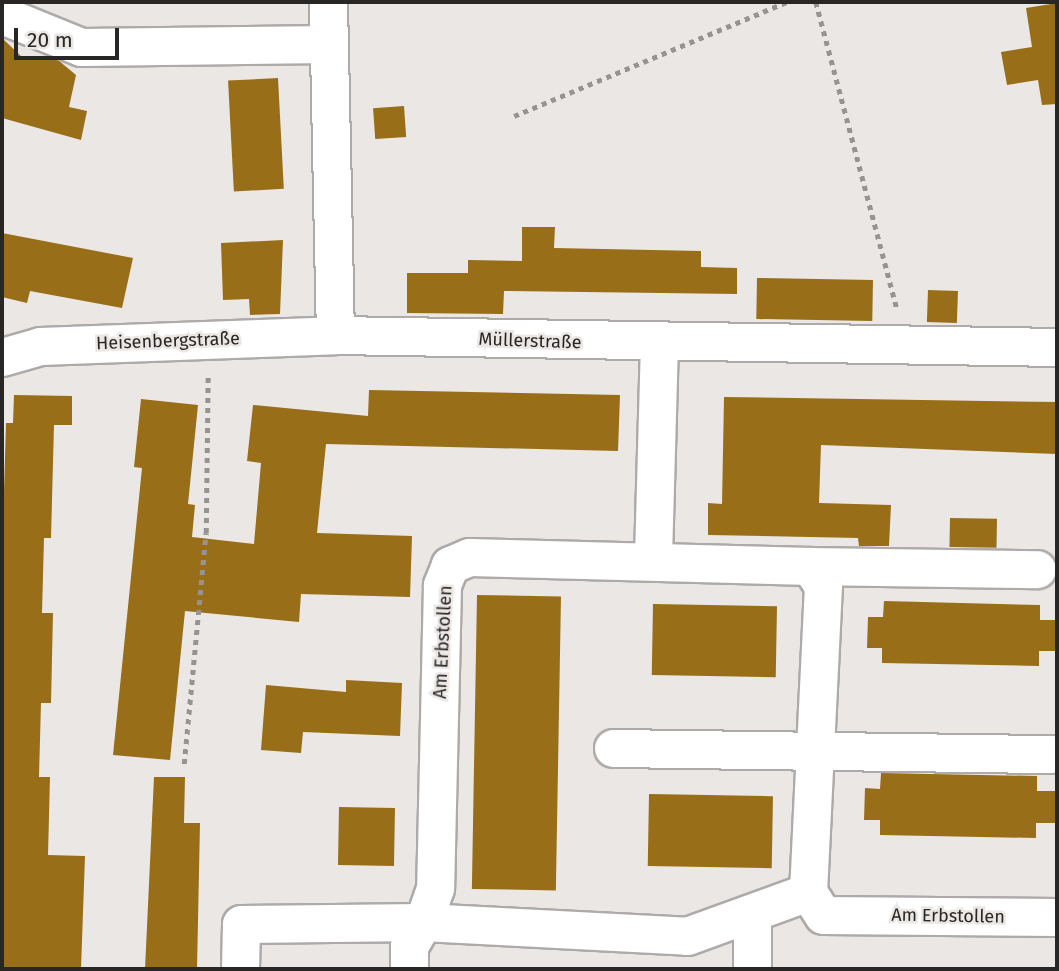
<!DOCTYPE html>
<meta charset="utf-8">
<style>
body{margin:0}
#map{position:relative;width:1059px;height:971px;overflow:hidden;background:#ebe7e5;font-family:"Fira Sans",sans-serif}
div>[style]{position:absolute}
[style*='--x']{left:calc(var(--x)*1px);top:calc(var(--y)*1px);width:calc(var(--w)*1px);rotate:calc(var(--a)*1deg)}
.building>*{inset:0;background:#986e18;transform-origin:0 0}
.path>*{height:4.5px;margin-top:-2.25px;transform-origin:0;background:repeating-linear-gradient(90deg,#969392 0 5px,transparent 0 10px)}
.roads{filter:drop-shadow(2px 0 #aeaaa9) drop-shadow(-2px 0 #aeaaa9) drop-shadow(0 2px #aeaaa9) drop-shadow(0 -2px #aeaaa9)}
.minor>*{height:37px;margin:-18.5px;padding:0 18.5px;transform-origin:18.5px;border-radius:18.5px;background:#fff}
span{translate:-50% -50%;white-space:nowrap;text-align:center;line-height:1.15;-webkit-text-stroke:5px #ebe7e5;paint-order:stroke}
.street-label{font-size:18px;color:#282726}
.frame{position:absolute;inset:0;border:4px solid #282726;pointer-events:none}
.scale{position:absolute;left:14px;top:28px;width:105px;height:32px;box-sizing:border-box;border:4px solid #282726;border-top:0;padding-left:9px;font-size:21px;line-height:24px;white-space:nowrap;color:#282726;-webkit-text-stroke:5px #ebe7e5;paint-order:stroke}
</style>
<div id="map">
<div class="building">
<div style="clip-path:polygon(1057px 3px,1057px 104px,1042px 105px,1038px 80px,1007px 85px,1001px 52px,1032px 47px,1026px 8px)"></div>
<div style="clip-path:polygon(2px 38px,23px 58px,58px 60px,76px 75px,69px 107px,87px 111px,81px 140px,2px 118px)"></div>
<div style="left:278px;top:78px;width:111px;height:50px;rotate:87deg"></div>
<div style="left:404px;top:106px;width:31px;height:31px;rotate:86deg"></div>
<div style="clip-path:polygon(522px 227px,555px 227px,554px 248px,701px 251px,701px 267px,737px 268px,737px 294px,504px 291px,503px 314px,407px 313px,407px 273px,468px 273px,468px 260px,522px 261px)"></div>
<div style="clip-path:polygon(2px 233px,133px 258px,122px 308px,30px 291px,27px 303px,2px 297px)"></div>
<div style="clip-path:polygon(283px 240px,280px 314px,250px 315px,249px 299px,223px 300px,221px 243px)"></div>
<div style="left:757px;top:278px;width:116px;height:41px;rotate:1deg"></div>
<div style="left:928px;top:290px;width:30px;height:32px;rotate:2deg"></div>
<div style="clip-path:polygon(369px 390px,620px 395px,618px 451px,326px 444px,317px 533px,412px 536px,410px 597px,301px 594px,299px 622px,185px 611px,170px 760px,113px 755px,142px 468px,134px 467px,141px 399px,198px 405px,188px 504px,195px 505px,192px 537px,254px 544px,261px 463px,247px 461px,253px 405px,368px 416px)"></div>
<div style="clip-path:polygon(14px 395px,72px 396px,72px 425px,54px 425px,51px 538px,44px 538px,42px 613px,53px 613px,51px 703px,41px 703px,39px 777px,50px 777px,48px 855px,85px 856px,81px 969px,2px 969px,2px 559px,6px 423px,13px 423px)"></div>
<div style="clip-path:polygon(724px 397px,1057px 402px,1057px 454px,821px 445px,819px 503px,891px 505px,889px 546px,859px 546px,858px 538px,708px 535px,708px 503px,722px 504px)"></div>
<div style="left:950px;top:518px;width:47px;height:29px;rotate:1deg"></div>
<div style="left:477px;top:595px;width:84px;height:294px;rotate:1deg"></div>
<div style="clip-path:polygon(884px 601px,1040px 605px,1040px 620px,1057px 620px,1057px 651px,1039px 651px,1039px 666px,882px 663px,882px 648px,867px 648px,868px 617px,883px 617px)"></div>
<div style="left:653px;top:604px;width:124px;height:71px;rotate:1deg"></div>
<div style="clip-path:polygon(346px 680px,402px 683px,400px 736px,303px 732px,301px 753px,261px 750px,266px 685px,346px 692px)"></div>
<div style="clip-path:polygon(881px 773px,1037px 776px,1037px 791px,1057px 791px,1057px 823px,1036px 823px,1036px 838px,880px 835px,880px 820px,864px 820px,865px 788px,880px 789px)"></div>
<div style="clip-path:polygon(154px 777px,185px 777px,184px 823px,200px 823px,197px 969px,145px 969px)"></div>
<div style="left:649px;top:794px;width:124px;height:72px;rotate:1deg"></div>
<div style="left:339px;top:807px;width:56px;height:58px;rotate:1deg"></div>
</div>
<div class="path">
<div style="--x:816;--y:2;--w:318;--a:75.2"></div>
<div style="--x:514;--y:116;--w:295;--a:-22.7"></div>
<div style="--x:184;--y:764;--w:232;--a:-84.6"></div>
<div style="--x:206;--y:533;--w:159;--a:-89.3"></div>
</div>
<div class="roads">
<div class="minor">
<div style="--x:328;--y:2;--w:333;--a:88.8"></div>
<div style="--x:335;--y:335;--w:722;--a:0.95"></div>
<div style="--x:2;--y:15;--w:85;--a:22.1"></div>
<div style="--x:81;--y:47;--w:246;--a:-0.7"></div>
<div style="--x:2;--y:357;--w:40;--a:-16"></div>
<div style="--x:40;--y:346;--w:295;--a:-2.1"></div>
<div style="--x:653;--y:557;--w:212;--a:-88.4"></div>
<div style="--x:810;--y:566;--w:227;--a:0.8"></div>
<div style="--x:613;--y:748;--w:439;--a:0.8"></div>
<div style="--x:808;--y:892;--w:27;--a:57"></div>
<div style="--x:823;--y:915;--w:234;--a:0.5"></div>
<div style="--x:240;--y:969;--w:45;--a:-88.7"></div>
<div style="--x:241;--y:924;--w:182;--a:-0.6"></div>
<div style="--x:423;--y:922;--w:264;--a:3"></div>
<div style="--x:687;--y:936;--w:129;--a:-20"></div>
<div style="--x:808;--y:892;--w:306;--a:-87.2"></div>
<div style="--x:823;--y:586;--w:24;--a:-123"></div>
<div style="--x:810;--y:566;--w:341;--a:-178.5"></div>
<div style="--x:469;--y:557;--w:21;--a:157"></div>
<div style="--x:450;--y:565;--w:22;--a:112"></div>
<div style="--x:442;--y:585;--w:303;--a:91.3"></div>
<div style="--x:435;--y:888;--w:36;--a:109"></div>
<div style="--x:423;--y:922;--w:28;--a:120"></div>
<div style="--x:409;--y:946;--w:23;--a:90"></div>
<div style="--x:752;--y:969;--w:52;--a:-90"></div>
</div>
</div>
<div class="street-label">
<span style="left:168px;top:341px;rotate:-2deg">Heisenbergstraße</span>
<span style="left:530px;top:341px;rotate:2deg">Müllerstraße</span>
<span style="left:443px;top:642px;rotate:-87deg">Am Erbstollen</span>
<span style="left:948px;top:916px;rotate:1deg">Am Erbstollen</span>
</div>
<div class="frame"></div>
<div class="scale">20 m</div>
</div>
